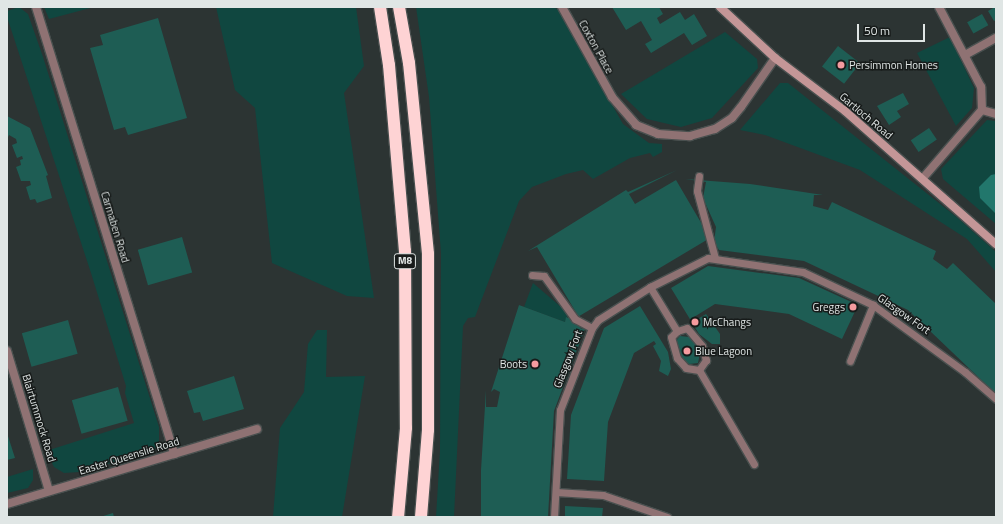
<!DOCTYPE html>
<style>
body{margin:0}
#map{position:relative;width:1003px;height:524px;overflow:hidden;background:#2c3433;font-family:"Titillium Web",sans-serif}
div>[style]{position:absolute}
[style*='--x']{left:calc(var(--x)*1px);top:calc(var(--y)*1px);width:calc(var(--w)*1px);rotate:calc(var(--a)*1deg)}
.green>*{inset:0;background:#104740}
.water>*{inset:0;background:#22776c}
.building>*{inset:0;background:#1e5d54;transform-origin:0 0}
.roads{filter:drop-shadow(1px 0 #49504f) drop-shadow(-1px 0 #49504f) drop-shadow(0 1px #49504f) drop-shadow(0 -1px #49504f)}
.pedestrian>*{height:7px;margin:-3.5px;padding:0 3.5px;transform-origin:3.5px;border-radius:3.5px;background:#8f7273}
.minor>*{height:8px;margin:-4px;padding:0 4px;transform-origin:4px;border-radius:4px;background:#8f7273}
.secondary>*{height:8px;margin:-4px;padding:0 4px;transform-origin:4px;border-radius:4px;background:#c49697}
.motorway>*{height:12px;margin:-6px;padding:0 6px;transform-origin:6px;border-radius:6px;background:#fed3d4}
.dots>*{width:11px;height:11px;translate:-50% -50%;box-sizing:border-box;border:2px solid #171b1a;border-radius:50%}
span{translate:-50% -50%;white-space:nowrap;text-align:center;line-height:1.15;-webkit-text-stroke:3px #171b1a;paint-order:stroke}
.shield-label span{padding:1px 3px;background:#171b1a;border:1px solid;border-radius:3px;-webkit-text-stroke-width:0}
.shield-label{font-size:10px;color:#e0e6e5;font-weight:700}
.street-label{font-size:11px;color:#e0e6e5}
.poi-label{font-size:11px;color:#e0e6e5}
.left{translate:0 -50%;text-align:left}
.right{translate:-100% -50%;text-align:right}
.frame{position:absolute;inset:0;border:8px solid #e0e6e5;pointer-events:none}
.scale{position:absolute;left:857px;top:24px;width:68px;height:18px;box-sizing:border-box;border:2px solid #e0e6e5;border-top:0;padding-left:5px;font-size:12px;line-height:14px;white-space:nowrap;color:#e0e6e5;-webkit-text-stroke:3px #171b1a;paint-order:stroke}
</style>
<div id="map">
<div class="green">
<div style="clip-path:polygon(19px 7px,28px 14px,43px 57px,159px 427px,159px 441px,154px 451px,79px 472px,64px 473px,54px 467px,46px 451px,134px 423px,125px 393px,126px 386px,91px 273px,7px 17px,7px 11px)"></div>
<div style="clip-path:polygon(44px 7px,94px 7px,49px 19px)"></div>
<div style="clip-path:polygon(216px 7px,356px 7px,364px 66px,344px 93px,374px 298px,347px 296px,272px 263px,255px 108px,235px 90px)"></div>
<div style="clip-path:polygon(416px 7px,554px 7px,558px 10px,623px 124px,649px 143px,662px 144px,662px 152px,653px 157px,650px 153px,630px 158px,593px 179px,583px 170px,566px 174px,532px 187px,519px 201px,475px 317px,468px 318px,463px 326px,454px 517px,436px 517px,440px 451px,441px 253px,429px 97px)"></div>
<div style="clip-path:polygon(725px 32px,757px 59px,758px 68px,712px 118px,681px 127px,647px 119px,621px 94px)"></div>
<div style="clip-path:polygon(950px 37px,974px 88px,972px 108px,956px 126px,917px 53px)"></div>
<div style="clip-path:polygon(780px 83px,788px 83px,959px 219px,996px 252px,996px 272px,967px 239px,860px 170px,765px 135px,740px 130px)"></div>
<div style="clip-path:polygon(987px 120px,996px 121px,996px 224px,943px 179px,941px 169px)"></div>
<div style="clip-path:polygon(533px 283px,568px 313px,565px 322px,524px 307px)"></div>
<div style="clip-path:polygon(317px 330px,327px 330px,326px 377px,365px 376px,342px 517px,273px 517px,280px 428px,304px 392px,308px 344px)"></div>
<div style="clip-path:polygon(33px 469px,33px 480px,28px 488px,7px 493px,7px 477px)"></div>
</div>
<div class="water">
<div style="clip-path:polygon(996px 174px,996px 214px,980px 198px,979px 187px,991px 175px)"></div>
</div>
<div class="building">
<div style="clip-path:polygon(612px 7px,659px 7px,663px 14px,657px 18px,660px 24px,680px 12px,685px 20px,694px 14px,707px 36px,692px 45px,684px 33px,651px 53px,645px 44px,652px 40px,641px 21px,626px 30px)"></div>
<div style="clip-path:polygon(995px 7px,996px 20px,994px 21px,988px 11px)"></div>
<div style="left:982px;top:14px;width:13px;height:17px;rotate:61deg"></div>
<div style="clip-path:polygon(158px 18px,187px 118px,128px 135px,125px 127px,114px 130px,90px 48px,103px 45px,100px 35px)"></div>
<div style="left:838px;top:46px;width:28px;height:26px;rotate:38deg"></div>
<div style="clip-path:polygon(903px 93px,909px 104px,897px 111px,901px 117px,889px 125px,877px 106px)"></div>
<div style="clip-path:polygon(7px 116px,30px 128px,48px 175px,46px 176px,52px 198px,37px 203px,35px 199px,30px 200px,26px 187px,31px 185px,30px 181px,21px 181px,16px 167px,21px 165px,20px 160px,23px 159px,22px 156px,17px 158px,12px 145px,17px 143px,16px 139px,9px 135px,7px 139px)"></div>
<div style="left:929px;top:128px;width:14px;height:22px;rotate:56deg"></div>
<div style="clip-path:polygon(677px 170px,629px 194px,635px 204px,676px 180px,710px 238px,576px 318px,577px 314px,537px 247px,528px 251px,626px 190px,628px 192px)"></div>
<div style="clip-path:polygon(685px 179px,750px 184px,823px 195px,814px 195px,813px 206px,828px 210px,832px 202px,936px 251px,933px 259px,947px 269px,953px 263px,996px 304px,996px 394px,908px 310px,804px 261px,719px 250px,714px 242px,716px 227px,703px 198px,706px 182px)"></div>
<div style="left:182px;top:237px;width:37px;height:46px;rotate:74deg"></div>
<div style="clip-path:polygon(708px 266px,799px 278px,858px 305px,842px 339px,789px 314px,715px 304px,694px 317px,696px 320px,706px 314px,720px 334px,720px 344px,712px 344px,699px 334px,671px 288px)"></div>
<div style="clip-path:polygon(519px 305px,565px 322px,566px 317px,582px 323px,580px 328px,583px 329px,586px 326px,554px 411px,548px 517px,481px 517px,481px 470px,486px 390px,486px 407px,497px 407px,500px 392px,494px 389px,491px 392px)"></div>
<div style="clip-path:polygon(640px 306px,668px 352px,671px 369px,668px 376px,659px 371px,661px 361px,653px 346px,656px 344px,654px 341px,634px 353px,608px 422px,604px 481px,567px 479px,571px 415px,604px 328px)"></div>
<div style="left:68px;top:320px;width:35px;height:48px;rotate:74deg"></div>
<div style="clip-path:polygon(680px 336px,689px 337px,698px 346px,700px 353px,698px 363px,689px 364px,679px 357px,675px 342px)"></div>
<div style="clip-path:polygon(234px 376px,244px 409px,203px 421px,200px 412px,194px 413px,187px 391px)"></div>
<div style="left:118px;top:387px;width:35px;height:48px;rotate:74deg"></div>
<div style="clip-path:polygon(7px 433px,15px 458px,7px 460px)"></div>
<div style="clip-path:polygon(565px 506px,603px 508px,602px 517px,565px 517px)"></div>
<div style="clip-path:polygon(113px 513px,114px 517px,100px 517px)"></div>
</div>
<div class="roads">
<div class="pedestrian">
<div style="--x:699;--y:176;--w:15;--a:98"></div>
<div style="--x:697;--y:191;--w:69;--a:75"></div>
<div style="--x:532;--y:275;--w:12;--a:5"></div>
<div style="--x:544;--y:276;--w:53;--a:54.2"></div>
<div style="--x:575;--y:319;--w:19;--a:28"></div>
<div style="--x:650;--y:287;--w:52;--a:58.5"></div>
<div style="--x:677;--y:331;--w:10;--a:-17"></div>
<div style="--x:687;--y:328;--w:23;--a:50"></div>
<div style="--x:702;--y:346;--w:15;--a:74"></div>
<div style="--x:706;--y:360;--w:12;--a:125"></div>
<div style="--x:699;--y:370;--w:109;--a:59.7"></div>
<div style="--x:677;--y:331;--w:8;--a:135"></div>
<div style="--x:671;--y:337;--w:22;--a:74"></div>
<div style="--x:677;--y:358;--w:13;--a:48"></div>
<div style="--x:686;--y:368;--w:13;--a:9"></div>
<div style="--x:850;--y:361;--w:61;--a:-67.7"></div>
<div style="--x:556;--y:492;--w:47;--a:3.7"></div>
<div style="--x:603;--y:495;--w:68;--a:19"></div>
<div style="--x:554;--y:517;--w:107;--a:-86.8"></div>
<div style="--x:560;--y:410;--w:88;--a:-68.7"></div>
<div style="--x:592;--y:328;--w:10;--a:-53"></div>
<div style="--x:598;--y:320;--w:62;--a:-32.4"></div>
<div style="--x:650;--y:287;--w:65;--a:-26.6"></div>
<div style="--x:708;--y:258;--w:96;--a:8.4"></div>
<div style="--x:803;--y:272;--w:77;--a:25.2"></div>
<div style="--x:873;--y:305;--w:114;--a:36.1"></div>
<div style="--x:965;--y:372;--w:41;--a:41.1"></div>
</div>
<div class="minor">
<div style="--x:36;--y:7;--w:468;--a:72.8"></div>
<div style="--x:562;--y:7;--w:103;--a:60.9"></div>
<div style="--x:612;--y:97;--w:37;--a:49"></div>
<div style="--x:636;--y:125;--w:24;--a:22"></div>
<div style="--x:658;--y:134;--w:32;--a:4"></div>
<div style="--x:690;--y:136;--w:26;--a:-16"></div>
<div style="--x:715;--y:129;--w:20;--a:-33"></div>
<div style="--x:732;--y:118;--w:14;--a:-51"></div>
<div style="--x:741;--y:107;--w:60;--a:-55.2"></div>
<div style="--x:965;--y:55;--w:35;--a:-29"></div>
<div style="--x:982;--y:110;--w:15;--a:16"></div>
<div style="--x:923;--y:178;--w:90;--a:-49.1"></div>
<div style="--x:982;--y:110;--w:23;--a:-92"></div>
<div style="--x:981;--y:87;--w:90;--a:-117.7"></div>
<div style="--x:7;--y:351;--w:146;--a:73.3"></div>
<div style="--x:7;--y:504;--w:261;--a:-16.7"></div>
</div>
<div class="secondary">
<div style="--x:720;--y:7;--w:75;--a:42.8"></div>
<div style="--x:775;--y:58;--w:88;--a:37.1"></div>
<div style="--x:845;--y:111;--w:201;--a:41.4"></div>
</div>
<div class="motorway">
<div style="--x:380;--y:7;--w:59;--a:81.2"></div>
<div style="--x:389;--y:65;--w:187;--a:85.1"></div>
<div style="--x:405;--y:251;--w:177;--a:89.7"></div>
<div style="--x:406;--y:428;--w:89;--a:95.1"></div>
<div style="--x:399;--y:7;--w:57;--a:79.9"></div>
<div style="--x:409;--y:63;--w:192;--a:84.3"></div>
<div style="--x:428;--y:254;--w:176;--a:90"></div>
<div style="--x:428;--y:430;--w:87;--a:94.6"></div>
</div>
</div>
<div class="dots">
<div style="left:841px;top:65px;background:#f59b9f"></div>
<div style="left:853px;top:307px;background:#f59b9f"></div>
<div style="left:695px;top:322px;background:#f59b9f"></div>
<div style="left:687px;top:351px;background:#f59b9f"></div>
<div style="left:535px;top:364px;background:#f59b9f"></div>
</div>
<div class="shield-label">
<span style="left:405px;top:261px">M8</span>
</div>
<div class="street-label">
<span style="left:596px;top:47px;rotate:61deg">Coxton Place</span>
<span style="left:866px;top:116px;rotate:40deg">Gartloch Road</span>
<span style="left:115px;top:227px;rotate:73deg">Carmaben Road</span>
<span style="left:904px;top:314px;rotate:35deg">Glasgow Fort</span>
<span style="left:568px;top:359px;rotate:-69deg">Glasgow Fort</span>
<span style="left:39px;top:418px;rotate:73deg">Blairtummock Road</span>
<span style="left:129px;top:456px;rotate:-17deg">Easter Queenslie Road</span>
</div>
<div class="poi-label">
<span class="left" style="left:849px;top:65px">Persimmon Homes</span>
<span class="right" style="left:845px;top:307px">Greggs</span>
<span class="left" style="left:703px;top:322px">McChangs</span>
<span class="left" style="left:695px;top:351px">Blue Lagoon</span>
<span class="right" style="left:527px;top:364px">Boots</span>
</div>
<div class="frame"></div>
<div class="scale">50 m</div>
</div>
